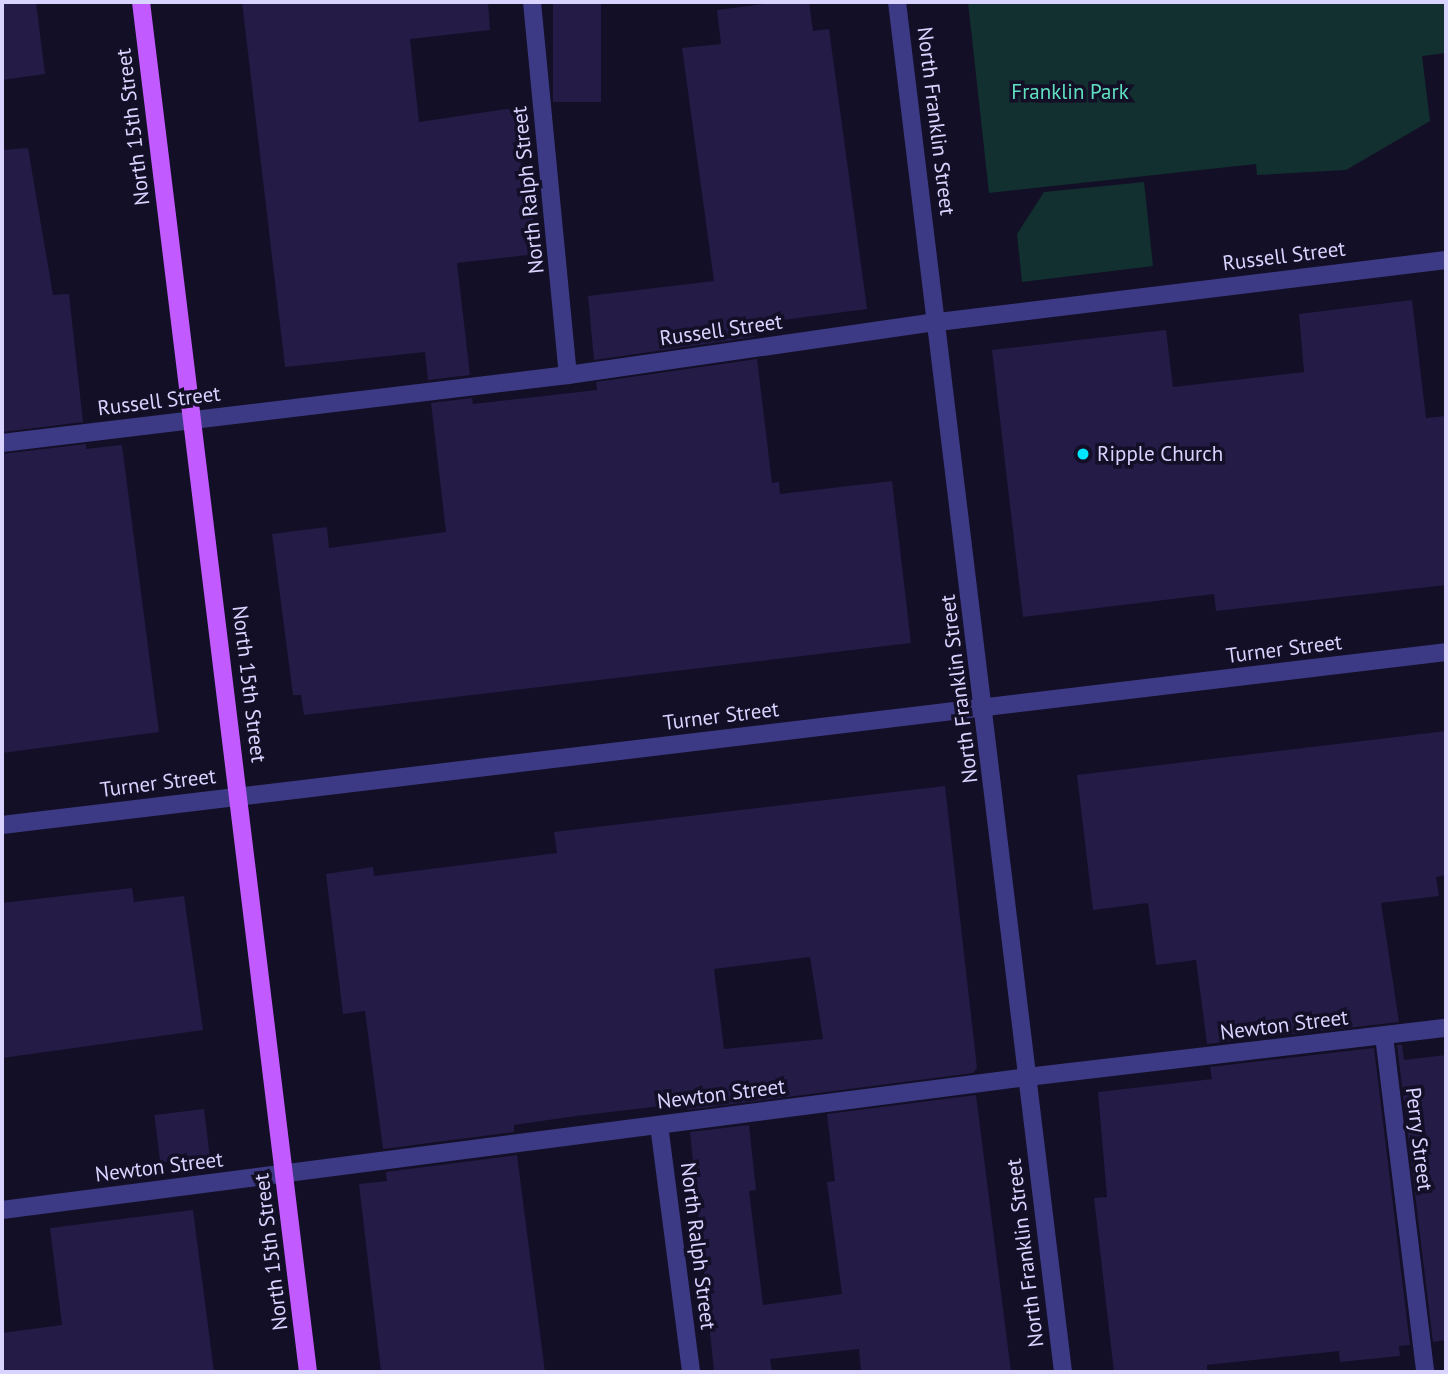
<!DOCTYPE html>
<style>
body{margin:0}
#map{position:relative;width:1448px;height:1374px;overflow:hidden;background:#130f26;font-family:"PT Sans",sans-serif}
div>[style]{position:absolute}
[style*='--x']{left:calc(var(--x)*1px);top:calc(var(--y)*1px);width:calc(var(--w)*1px);rotate:calc(var(--a)*1deg)}
.green>*{inset:0;background:#12302f}
.building>*{inset:0;background:#241b47;transform-origin:0 0}
.minor>*{height:18px;margin:-9px;padding:0 9px;transform-origin:9px;border-radius:9px;background:#3d3a85}
.major>*{height:18px;margin:-9px;padding:0 9px;transform-origin:9px;border-radius:9px;background:#c25bff}
.dots>*{width:19px;height:19px;translate:-50% -50%;box-sizing:border-box;border:4px solid #130f26;border-radius:50%}
span{translate:-50% -50%;white-space:nowrap;text-align:center;line-height:1.15;-webkit-text-stroke:7px #130f26;paint-order:stroke}
.park-label{font-size:21px;color:#5fe0c0}
.street-label{font-size:21px;color:#d9d4ff}
.poi-label{font-size:21px;color:#d9d4ff}
.left{translate:0 -50%;text-align:left}
.frame{position:absolute;inset:0;border:4px solid #d9d4ff;pointer-events:none}
</style>
<div id="map">
<div class="green">
<div style="clip-path:polygon(968px 2px,1446px 2px,1446px 53px,1422px 56px,1430px 121px,1346px 170px,1257px 175px,1256px 164px,989px 193px)"></div>
<div style="clip-path:polygon(1144px 182px,1153px 266px,1022px 282px,1017px 234px,1044px 192px)"></div>
</div>
<div class="building">
<div style="clip-path:polygon(2px 2px,36px 2px,45px 74px,2px 80px)"></div>
<div style="clip-path:polygon(242px 2px,488px 2px,490px 30px,410px 39px,419px 122px,513px 108px,524px 187px,530px 186px,537px 254px,457px 263px,470px 375px,428px 380px,425px 352px,285px 367px)"></div>
<div style="left:553px;top:2px;width:48px;height:100px"></div>
<div style="clip-path:polygon(780px 2px,809px 2px,813px 31px,829px 29px,867px 309px,752px 324px,754px 337px,594px 360px,588px 296px,714px 281px,682px 48px,721px 44px,717px 10px)"></div>
<div style="clip-path:polygon(28px 148px,53px 295px,69px 294px,83px 422px,2px 432px,2px 150px)"></div>
<div style="clip-path:polygon(1412px 300px,1426px 418px,1446px 416px,1446px 585px,1216px 611px,1214px 594px,1023px 617px,992px 350px,1166px 330px,1173px 387px,1304px 372px,1299px 314px)"></div>
<div style="clip-path:polygon(757px 359px,772px 483px,779px 482px,780px 494px,892px 481px,911px 643px,304px 715px,301px 695px,293px 695px,272px 534px,327px 527px,329px 548px,446px 532px,431px 403px,472px 398px,473px 404px,597px 390px,596px 382px)"></div>
<div style="clip-path:polygon(86px 444px,86px 449px,122px 445px,159px 732px,2px 753px,2px 454px)"></div>
<div style="clip-path:polygon(1446px 731px,1446px 875px,1436px 877px,1439px 896px,1381px 903px,1399px 1022px,1207px 1044px,1196px 960px,1156px 965px,1148px 903px,1093px 910px,1077px 775px)"></div>
<div style="clip-path:polygon(evenodd,945px 786px,977px 1068px,973px 1073px,687px 1110px,687px 1103px,576px 1116px,514px 1125px,514px 1132px,383px 1149px,365px 1011px,343px 1014px,326px 874px,373px 867px,374px 876px,557px 853px,554px 832px,945px 786px,810px 957px,823px 1039px,724px 1049px,714px 969px,810px 957px)"></div>
<div style="clip-path:polygon(132px 888px,134px 902px,184px 896px,203px 1030px,2px 1058px,2px 903px)"></div>
<div style="clip-path:polygon(1397px 1045px,1402px 1045px,1404px 1060px,1446px 1055px,1446px 1340px,1433px 1342px)"></div>
<div style="clip-path:polygon(1374px 1048px,1410px 1345px,1399px 1346px,1400px 1356px,1340px 1362px,1339px 1351px,1207px 1365px,1207px 1372px,1114px 1372px,1094px 1198px,1107px 1197px,1098px 1092px,1212px 1079px,1210px 1067px)"></div>
<div style="clip-path:polygon(976px 1095px,1011px 1372px,861px 1372px,859px 1349px,770px 1359px,772px 1372px,714px 1372px,690px 1132px,749px 1125px,756px 1190px,749px 1191px,763px 1305px,842px 1294px,827px 1182px,835px 1181px,827px 1114px)"></div>
<div style="left:204px;top:1109px;width:48px;height:50px;rotate:83deg"></div>
<div style="clip-path:polygon(517px 1155px,545px 1372px,381px 1372px,359px 1184px,387px 1181px,386px 1172px)"></div>
<div style="clip-path:polygon(193px 1210px,214px 1372px,2px 1372px,2px 1333px,62px 1325px,50px 1228px)"></div>
</div>
<div class="minor">
<div style="--x:532;--y:2;--w:375;--a:84.5"></div>
<div style="--x:897;--y:2;--w:1380;--a:83.09"></div>
<div style="--x:2;--y:443;--w:570;--a:-6.85"></div>
<div style="--x:568;--y:375;--w:374;--a:-8.2"></div>
<div style="--x:938;--y:322;--w:512;--a:-6.96"></div>
<div style="--x:2;--y:825;--w:1454;--a:-6.83"></div>
<div style="--x:1384;--y:1036;--w:338;--a:83"></div>
<div style="--x:659;--y:1125;--w:249;--a:82.6"></div>
<div style="--x:2;--y:1210;--w:1034;--a:-7.39"></div>
<div style="--x:1027;--y:1077;--w:422;--a:-6.7"></div>
</div>
<div class="major">
<div style="--x:141;--y:2;--w:1380;--a:83.05"></div>
</div>
<div class="dots">
<div style="left:1083px;top:454px;background:#00e5ff"></div>
</div>
<div class="park-label">
<span style="left:1070px;top:92px">Franklin Park</span>
</div>
<div class="street-label">
<span style="left:936px;top:121px;rotate:83deg">North Franklin Street</span>
<span style="left:133px;top:127px;rotate:-97deg">North 15th Street</span>
<span style="left:528px;top:190px;rotate:-96deg">North Ralph Street</span>
<span style="left:1284px;top:256px;rotate:-7deg">Russell Street</span>
<span style="left:721px;top:330px;rotate:-8deg">Russell Street</span>
<span style="left:159px;top:401px;rotate:-7deg">Russell Street</span>
<span style="left:1284px;top:649px;rotate:-7deg">Turner Street</span>
<span style="left:249px;top:684px;rotate:83deg">North 15th Street</span>
<span style="left:959px;top:689px;rotate:-97deg">North Franklin Street</span>
<span style="left:721px;top:716px;rotate:-7deg">Turner Street</span>
<span style="left:158px;top:783px;rotate:-7deg">Turner Street</span>
<span style="left:1284px;top:1025px;rotate:-7deg">Newton Street</span>
<span style="left:721px;top:1094px;rotate:-7deg">Newton Street</span>
<span style="left:1419px;top:1139px;rotate:83deg">Perry Street</span>
<span style="left:159px;top:1167px;rotate:-7deg">Newton Street</span>
<span style="left:698px;top:1246px;rotate:83deg">North Ralph Street</span>
<span style="left:271px;top:1252px;rotate:-97deg">North 15th Street</span>
<span style="left:1025px;top:1253px;rotate:-97deg">North Franklin Street</span>
</div>
<div class="poi-label">
<span class="left" style="left:1097px;top:454px">Ripple Church</span>
</div>
<div class="frame"></div>
</div>
